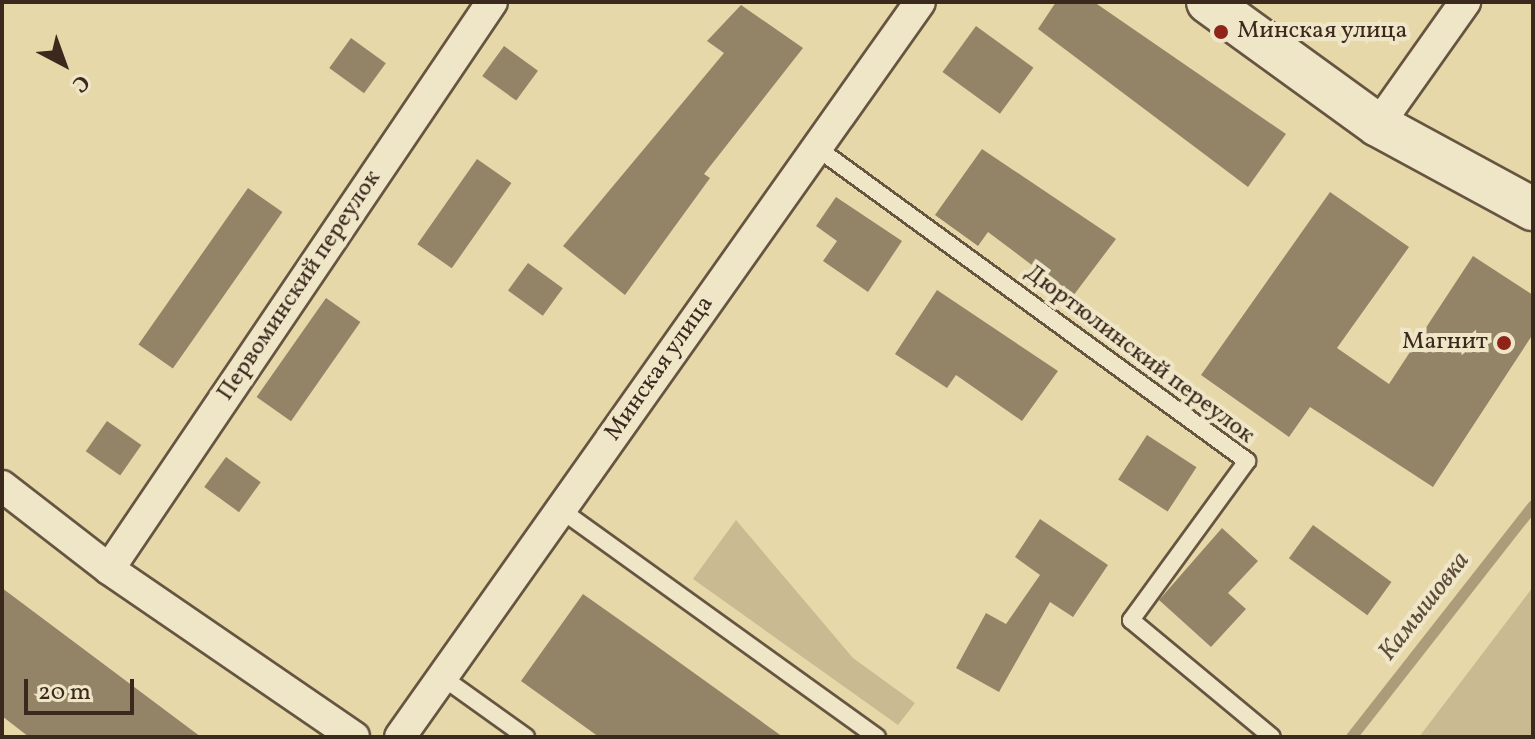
<!DOCTYPE html>
<meta charset="utf-8">
<style>
body{margin:0}
#map{position:relative;width:1535px;height:739px;overflow:hidden;background:#e7d8aa;font-family:Vollkorn,serif}
div>[style]{position:absolute}
[style*='--x']{left:calc(var(--x)*1px);top:calc(var(--y)*1px);width:calc(var(--w)*1px);rotate:calc(var(--a)*1deg)}
.green>*{inset:0;background:#caba92}
.stream>*{height:11px;margin:-5.5px;padding:0 5.5px;transform-origin:5.5px;border-radius:5.5px;background:#ad9c7a}
.building>*{inset:0;background:#948467;transform-origin:0 0}
.roads{filter:drop-shadow(2px 0 #665541) drop-shadow(-2px 0 #665541) drop-shadow(0 2px #665541) drop-shadow(0 -2px #665541)}
.service>*{height:16px;margin:-8px;padding:0 8px;transform-origin:8px;border-radius:8px;background:#efe6c8}
.minor>*{height:30px;margin:-15px;padding:0 15px;transform-origin:15px;border-radius:15px;background:#efe6c8}
.secondary>*{height:42px;margin:-21px;padding:0 21px;transform-origin:21px;border-radius:21px;background:#efe6c8}
.dots>*{width:22px;height:22px;translate:-50% -50%;box-sizing:border-box;border:4px solid #efe6c8;border-radius:50%}
span{translate:-50% -50%;white-space:nowrap;text-align:center;line-height:1.15;-webkit-text-stroke:8px #efe6c8;paint-order:stroke}
.poi-label{font-size:24px;color:#3b291e}
.left{translate:0 -50%;text-align:left}
.right{translate:-100% -50%;text-align:right}
.street-label{font-size:24px;color:#3b291e}
.water-label{font-size:26px;color:#5d4c3a;font-style:italic}
.frame{position:absolute;inset:0;border:4px solid #3b291e;pointer-events:none}
.north{position:absolute;left:24px;top:24px;width:80px;height:80px;-webkit-text-stroke:6px #efe6c8;paint-order:stroke;rotate:139deg;font-size:22px;font-weight:700;line-height:32px;text-align:center;color:#3b291e}
.north::after{content:'';display:block;margin:auto;width:28px;height:36px;background:#3b291e;clip-path:polygon(50% 0,100% 100%,50% 72%,0 100%)}
.scale{position:absolute;left:24px;top:679px;width:110px;height:36px;box-sizing:border-box;border:4px solid #3b291e;border-top:0;padding-left:10px;font-size:24px;line-height:28px;white-space:nowrap;color:#3b291e;-webkit-text-stroke:6px #efe6c8;paint-order:stroke}
</style>
<div id="map">
<div class="green">
<div style="clip-path:polygon(736px 520px,853px 658px,915px 703px,898px 725px,693px 579px)"></div>
<div style="clip-path:polygon(1533px 587px,1533px 737px,1419px 737px)"></div>
</div>
<div class="stream">
<div style="--x:1351;--y:737;--w:295;--a:-51.9"></div>
</div>
<div class="building">
<div style="clip-path:polygon(1056px 2px,1094px 2px,1286px 134px,1248px 187px,1038px 29px)"></div>
<div style="clip-path:polygon(741px 5px,803px 48px,704px 174px,710px 178px,625px 295px,563px 246px,724px 53px,707px 41px)"></div>
<div style="left:976px;top:26px;width:71px;height:57px;rotate:36deg"></div>
<div style="left:351px;top:38px;width:43px;height:37px;rotate:36deg"></div>
<div style="left:504px;top:46px;width:42px;height:37px;rotate:36deg"></div>
<div style="clip-path:polygon(982px 149px,1116px 239px,1073px 296px,988px 232px,978px 246px,935px 215px)"></div>
<div style="left:477px;top:159px;width:42px;height:104px;rotate:35deg"></div>
<div style="left:248px;top:188px;width:42px;height:191px;rotate:35deg"></div>
<div style="clip-path:polygon(1330px 192px,1409px 247px,1337px 348px,1389px 384px,1473px 256px,1533px 295px,1533px 334px,1433px 487px,1310px 407px,1289px 437px,1201px 375px)"></div>
<div style="clip-path:polygon(836px 197px,902px 241px,868px 292px,823px 261px,837px 241px,816px 226px)"></div>
<div style="left:528px;top:263px;width:43px;height:34px;rotate:36deg"></div>
<div style="clip-path:polygon(937px 290px,1058px 371px,1022px 421px,956px 375px,947px 388px,895px 354px)"></div>
<div style="left:326px;top:298px;width:42px;height:121px;rotate:35deg"></div>
<div style="left:107px;top:421px;width:42px;height:37px;rotate:35deg"></div>
<div style="left:1147px;top:435px;width:59px;height:53px;rotate:33deg"></div>
<div style="left:226px;top:457px;width:43px;height:37px;rotate:36deg"></div>
<div style="clip-path:polygon(1040px 519px,1108px 565px,1073px 617px,1050px 602px,999px 692px,956px 668px,986px 613px,1006px 624px,1040px 575px,1015px 557px)"></div>
<div style="left:1313px;top:525px;width:97px;height:41px;rotate:36deg"></div>
<div style="clip-path:polygon(1222px 528px,1258px 561px,1228px 593px,1246px 609px,1211px 647px,1159px 600px)"></div>
<div style="clip-path:polygon(2px 588px,201px 737px,29px 737px,2px 716px)"></div>
<div style="clip-path:polygon(583px 594px,651px 642px,783px 737px,599px 737px,521px 681px)"></div>
</div>
<div class="roads">
<div class="service">
<div style="--x:817;--y:148;--w:532;--a:36.05"></div>
<div style="--x:1247;--y:461;--w:197;--a:126.1"></div>
<div style="--x:1131;--y:620;--w:183;--a:39.7"></div>
<div style="--x:561;--y:510;--w:389;--a:35.7"></div>
<div style="--x:442;--y:677;--w:103;--a:35.5"></div>
</div>
<div class="minor">
<div style="--x:1378;--y:125;--w:151;--a:-54.7"></div>
<div style="--x:2;--y:486;--w:135;--a:37.8"></div>
<div style="--x:109;--y:569;--w:297;--a:34.4"></div>
<div style="--x:109;--y:569;--w:684;--a:-55.96"></div>
<div style="--x:400;--y:737;--w:900;--a:-54.72"></div>
</div>
<div class="secondary">
<div style="--x:1208;--y:2;--w:210;--a:35.9"></div>
<div style="--x:1378;--y:125;--w:176;--a:28.5"></div>
</div>
</div>
<div class="dots">
<div style="left:1221px;top:32px;background:#8f2418"></div>
<div style="left:1504px;top:343px;background:#8f2418"></div>
</div>
<div class="poi-label">
<span class="left" style="left:1237px;top:32px">Минская улица</span>
<span class="right" style="left:1488px;top:343px">Магнит</span>
</div>
<div class="street-label">
<span style="left:300px;top:286px;rotate:-56deg">Первоминский переулок</span>
<span style="left:1139px;top:355px;rotate:37deg">Дюртюлинский переулок</span>
<span style="left:660px;top:369px;rotate:-55deg">Минская улица</span>
</div>
<div class="water-label">
<span style="left:1425px;top:607px;rotate:-52deg">Камышовка</span>
</div>
<div class="frame"></div>
<div class="north">С</div>
<div class="scale">20 m</div>
</div>
